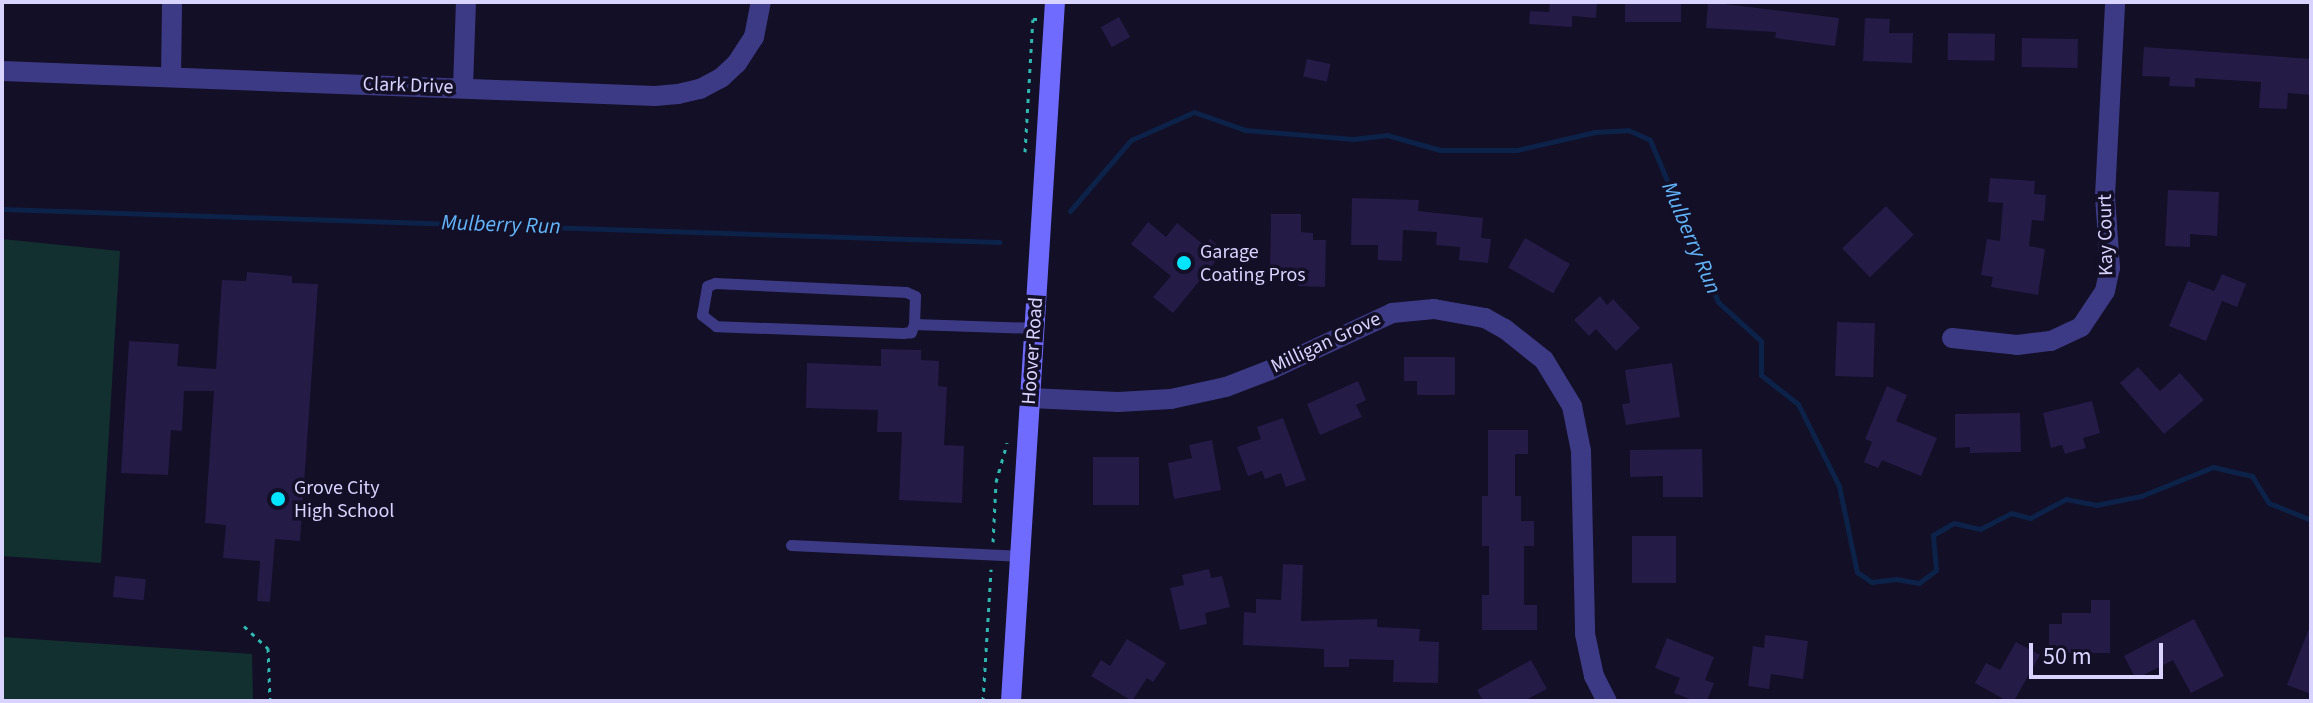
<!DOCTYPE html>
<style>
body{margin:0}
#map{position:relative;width:2313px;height:703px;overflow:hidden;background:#130f26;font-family:"Source Sans 3",sans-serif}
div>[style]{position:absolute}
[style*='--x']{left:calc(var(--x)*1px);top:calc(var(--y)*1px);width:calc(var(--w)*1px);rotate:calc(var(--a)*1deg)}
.green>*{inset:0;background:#12302f}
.stream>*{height:5px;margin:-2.5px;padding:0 2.5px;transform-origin:2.5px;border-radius:2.5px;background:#0c2248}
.building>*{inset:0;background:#241b47;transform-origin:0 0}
.path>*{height:3px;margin-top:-1.5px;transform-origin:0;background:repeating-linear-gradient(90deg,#2fb8b0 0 4px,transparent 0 10px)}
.service>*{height:11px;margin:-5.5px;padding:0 5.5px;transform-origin:5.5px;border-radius:5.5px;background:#3d3a85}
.minor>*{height:20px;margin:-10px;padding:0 10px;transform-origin:10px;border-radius:10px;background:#3d3a85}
.secondary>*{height:20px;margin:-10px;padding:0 10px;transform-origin:10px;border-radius:10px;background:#6f6bff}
.dots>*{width:22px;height:22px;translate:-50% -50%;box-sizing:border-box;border:4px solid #130f26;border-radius:50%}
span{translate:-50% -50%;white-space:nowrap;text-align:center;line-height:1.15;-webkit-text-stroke:7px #130f26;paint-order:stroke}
.street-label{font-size:20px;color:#d9d4ff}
.poi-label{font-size:20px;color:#d9d4ff}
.left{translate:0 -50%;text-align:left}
.water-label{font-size:22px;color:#62b6ff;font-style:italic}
.frame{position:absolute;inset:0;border:4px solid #d9d4ff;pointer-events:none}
.scale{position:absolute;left:2029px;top:643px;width:134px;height:36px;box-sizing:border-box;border:4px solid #d9d4ff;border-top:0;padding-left:10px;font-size:24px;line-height:28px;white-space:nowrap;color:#d9d4ff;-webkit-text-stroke:6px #130f26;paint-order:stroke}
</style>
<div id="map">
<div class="green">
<div style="clip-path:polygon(2px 239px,120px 251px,101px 563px,2px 556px)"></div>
<div style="clip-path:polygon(2px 637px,252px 654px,253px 701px,2px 701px)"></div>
</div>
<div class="stream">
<div style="--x:2;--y:209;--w:998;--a:1.9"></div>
<div style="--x:1070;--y:211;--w:94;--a:-49.3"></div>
<div style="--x:1131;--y:140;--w:69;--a:-24"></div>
<div style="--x:1194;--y:112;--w:54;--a:19.4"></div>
<div style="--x:1245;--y:130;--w:109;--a:4.7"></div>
<div style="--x:1354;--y:139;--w:33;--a:-7"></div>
<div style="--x:1387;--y:135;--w:55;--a:15.8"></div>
<div style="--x:1440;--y:150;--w:77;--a:0"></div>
<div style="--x:1517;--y:150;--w:80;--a:-13"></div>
<div style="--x:1595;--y:132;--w:33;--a:-3"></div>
<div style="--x:1628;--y:130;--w:24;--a:24"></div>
<div style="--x:1650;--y:140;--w:176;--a:67.2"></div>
<div style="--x:1718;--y:302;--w:58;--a:42.2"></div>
<div style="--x:1761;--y:341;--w:34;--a:90"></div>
<div style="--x:1761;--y:375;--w:47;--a:38.1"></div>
<div style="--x:1798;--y:404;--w:92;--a:63.4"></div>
<div style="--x:1839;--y:486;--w:88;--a:78.2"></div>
<div style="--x:1857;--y:572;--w:18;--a:34"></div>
<div style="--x:1872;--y:582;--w:24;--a:-7"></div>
<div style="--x:1896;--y:579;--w:23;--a:10"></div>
<div style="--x:1919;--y:583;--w:21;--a:-37"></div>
<div style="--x:1936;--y:570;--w:35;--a:-95"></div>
<div style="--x:1933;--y:535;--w:24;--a:-30"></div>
<div style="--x:1954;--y:523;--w:27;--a:13"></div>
<div style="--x:1980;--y:529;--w:35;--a:-27"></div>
<div style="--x:2011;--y:513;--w:20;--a:15"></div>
<div style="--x:2030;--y:518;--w:41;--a:-27.8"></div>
<div style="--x:2066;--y:499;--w:31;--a:11"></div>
<div style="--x:2096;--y:505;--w:46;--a:-11.3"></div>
<div style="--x:2141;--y:496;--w:78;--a:-21.9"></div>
<div style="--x:2213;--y:467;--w:40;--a:13"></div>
<div style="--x:2252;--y:476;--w:32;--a:58"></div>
<div style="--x:2269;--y:503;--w:45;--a:22"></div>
</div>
<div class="building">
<div style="clip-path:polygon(1550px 2px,1597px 2px,1596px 18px,1572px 16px,1572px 27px,1529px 24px,1530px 11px,1549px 12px)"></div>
<div style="left:1625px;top:2px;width:56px;height:20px"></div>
<div style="clip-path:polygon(1708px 2px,1839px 18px,1835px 46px,1775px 38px,1776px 32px,1706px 28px)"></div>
<div style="left:1119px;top:17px;width:23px;height:21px;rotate:61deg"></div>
<div style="clip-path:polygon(1865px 18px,1890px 19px,1889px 33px,1913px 33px,1912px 63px,1863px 61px)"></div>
<div style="left:1948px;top:33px;width:47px;height:27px;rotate:1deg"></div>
<div style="left:2022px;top:38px;width:56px;height:29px;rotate:1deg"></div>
<div style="clip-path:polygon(2144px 47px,2311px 59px,2311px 95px,2288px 93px,2287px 109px,2259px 108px,2261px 82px,2195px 78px,2195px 87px,2169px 86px,2170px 77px,2142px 76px)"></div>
<div style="left:1307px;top:59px;width:24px;height:18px;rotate:12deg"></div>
<div style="clip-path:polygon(1990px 178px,2035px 181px,2034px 194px,2046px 195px,2044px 221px,2032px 220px,2029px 246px,2045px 249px,2038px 295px,1991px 287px,1993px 277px,1981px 275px,1987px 239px,2000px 241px,2003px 203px,1988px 202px)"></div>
<div style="clip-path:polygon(2168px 190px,2219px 192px,2217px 236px,2190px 234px,2190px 247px,2165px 246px)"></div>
<div style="clip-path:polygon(1352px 198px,1419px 200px,1418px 211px,1483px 218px,1481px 238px,1491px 239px,1488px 263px,1459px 260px,1460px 247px,1436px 245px,1437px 232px,1403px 230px,1402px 261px,1378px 260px,1378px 245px,1351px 245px)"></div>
<div style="left:1886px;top:206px;width:40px;height:61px;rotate:46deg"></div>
<div style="clip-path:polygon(1271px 214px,1301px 214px,1301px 232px,1313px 233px,1313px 240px,1326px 240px,1325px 287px,1298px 286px,1299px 275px,1270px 274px)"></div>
<div style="clip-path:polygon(1148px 222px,1166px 237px,1177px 223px,1205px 246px,1210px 239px,1224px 251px,1173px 313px,1153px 297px,1171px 276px,1131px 244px)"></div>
<div style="left:1525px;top:238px;width:52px;height:34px;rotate:30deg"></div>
<div style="clip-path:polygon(247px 272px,292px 276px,292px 283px,318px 284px,300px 541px,275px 539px,270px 602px,257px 601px,260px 561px,223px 558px,226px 525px,205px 523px,214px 391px,184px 391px,182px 431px,171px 430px,168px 475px,121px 473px,129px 341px,179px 344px,177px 366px,216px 369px,222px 280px,246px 281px)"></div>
<div style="clip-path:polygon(2222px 274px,2246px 284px,2237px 307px,2222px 301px,2206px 341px,2169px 326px,2188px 281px,2214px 291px)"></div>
<div style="clip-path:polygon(1600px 296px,1607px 305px,1613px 299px,1640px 328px,1616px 351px,1596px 329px,1589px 336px,1574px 320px)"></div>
<div style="left:1837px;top:322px;width:38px;height:54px;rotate:2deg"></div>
<div style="clip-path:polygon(881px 349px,921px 350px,921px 360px,939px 361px,938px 386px,947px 387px,944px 445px,964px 446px,962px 503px,899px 500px,902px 432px,877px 432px,878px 410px,806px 408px,807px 363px,881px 366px)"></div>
<div style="clip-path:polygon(1404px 357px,1455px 357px,1455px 395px,1417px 395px,1417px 381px,1404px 381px)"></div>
<div style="clip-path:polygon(1672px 363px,1680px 417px,1626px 425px,1622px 404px,1630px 403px,1625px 370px)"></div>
<div style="clip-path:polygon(2138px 367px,2160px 391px,2180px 373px,2204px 400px,2164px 434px,2120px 383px)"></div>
<div style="clip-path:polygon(1358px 381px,1366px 400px,1356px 405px,1362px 417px,1320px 435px,1307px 404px)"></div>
<div style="clip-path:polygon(1887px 386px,1907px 395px,1896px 421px,1937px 438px,1921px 476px,1882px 460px,1878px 468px,1864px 462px,1872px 442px,1865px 439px)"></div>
<div style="clip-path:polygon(2092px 401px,2100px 433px,2083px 438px,2086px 448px,2065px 454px,2062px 445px,2051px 448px,2043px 413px)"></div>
<div style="clip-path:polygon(2020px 413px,2021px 452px,1970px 453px,1970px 447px,1955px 448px,1955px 414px)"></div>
<div style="clip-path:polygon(1283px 418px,1306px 480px,1286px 487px,1281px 473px,1265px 479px,1262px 471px,1248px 476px,1237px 447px,1261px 439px,1257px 427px)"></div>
<div style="clip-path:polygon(1488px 430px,1528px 430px,1528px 454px,1515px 454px,1515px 496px,1521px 496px,1521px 521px,1534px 521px,1534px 546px,1524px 546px,1524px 605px,1537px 605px,1537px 630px,1482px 630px,1482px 595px,1489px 595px,1489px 546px,1482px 546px,1482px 496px,1488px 496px)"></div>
<div style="clip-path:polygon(1212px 440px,1221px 490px,1174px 499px,1168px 463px,1192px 458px,1189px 445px)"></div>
<div style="clip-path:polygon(1702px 449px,1703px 497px,1663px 497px,1663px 476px,1630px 477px,1630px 450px)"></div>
<div style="left:1093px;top:457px;width:46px;height:48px"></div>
<div style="left:1632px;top:536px;width:44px;height:47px"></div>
<div style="clip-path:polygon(1283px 564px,1303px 565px,1301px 621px,1377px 619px,1377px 627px,1420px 629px,1419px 641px,1439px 642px,1438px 683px,1393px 682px,1394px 660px,1349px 659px,1349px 667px,1324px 667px,1324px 649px,1243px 645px,1244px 612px,1256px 613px,1256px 599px,1281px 600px)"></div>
<div style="clip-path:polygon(1209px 569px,1211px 578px,1222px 576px,1230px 607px,1205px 613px,1207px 624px,1180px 630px,1170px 588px,1184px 585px,1182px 575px)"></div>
<div style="left:115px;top:576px;width:31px;height:21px;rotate:6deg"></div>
<div style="clip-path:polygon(2091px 600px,2110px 600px,2110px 653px,2049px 653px,2049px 624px,2062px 624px,2062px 613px,2091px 613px)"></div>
<div style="clip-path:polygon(2194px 619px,2224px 676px,2191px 693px,2173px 660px,2136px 679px,2124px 656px)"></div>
<div style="clip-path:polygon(2310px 626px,2311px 626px,2311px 694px,2287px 685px)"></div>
<div style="clip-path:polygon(1765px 635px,1808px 641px,1803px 679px,1771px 674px,1769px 689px,1748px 686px,1753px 646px,1764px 648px)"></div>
<div style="clip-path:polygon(1667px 638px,1714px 657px,1705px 680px,1714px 683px,1707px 701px,1695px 701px,1674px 693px,1680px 678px,1655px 668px)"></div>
<div style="clip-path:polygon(1127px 639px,1166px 663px,1153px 682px,1147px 678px,1132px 701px,1091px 676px,1101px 660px,1110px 666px)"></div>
<div style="clip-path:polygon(2016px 642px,2040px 655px,2014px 701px,2007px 701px,1975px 683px,1986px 663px,2000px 670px)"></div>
<div style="clip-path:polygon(1531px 660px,1547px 689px,1524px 701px,1483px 701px,1477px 690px)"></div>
</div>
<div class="path">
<div style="--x:1025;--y:152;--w:133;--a:-86.6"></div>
<div style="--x:1033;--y:19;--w:4;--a:0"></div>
<div style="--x:993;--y:542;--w:60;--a:-87.1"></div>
<div style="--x:996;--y:482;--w:41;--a:-74.2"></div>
<div style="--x:244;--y:626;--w:33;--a:43"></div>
<div style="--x:268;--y:648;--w:53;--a:87.8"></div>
<div style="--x:983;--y:701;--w:132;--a:-86.5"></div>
</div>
<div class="service">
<div style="--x:715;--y:283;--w:191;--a:2.7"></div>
<div style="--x:906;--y:292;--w:10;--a:24"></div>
<div style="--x:915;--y:296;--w:28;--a:92"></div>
<div style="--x:914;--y:324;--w:9;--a:111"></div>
<div style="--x:911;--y:332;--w:8;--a:173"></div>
<div style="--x:903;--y:333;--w:187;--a:-177.9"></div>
<div style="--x:716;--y:326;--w:18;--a:-142"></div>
<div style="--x:702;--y:315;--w:29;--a:-80"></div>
<div style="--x:707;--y:286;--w:9;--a:-21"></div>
<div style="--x:914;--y:324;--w:121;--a:1.9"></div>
<div style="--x:791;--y:545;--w:230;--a:2.7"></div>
</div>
<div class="minor">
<div style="--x:2;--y:71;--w:653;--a:2.19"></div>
<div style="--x:655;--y:96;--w:23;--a:-5"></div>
<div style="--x:678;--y:94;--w:23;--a:-13"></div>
<div style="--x:700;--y:89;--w:24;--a:-28"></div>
<div style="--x:721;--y:78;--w:22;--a:-43"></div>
<div style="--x:737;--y:63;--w:31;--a:-57"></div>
<div style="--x:754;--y:37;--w:36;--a:-79"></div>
<div style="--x:171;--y:77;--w:75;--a:-89.2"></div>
<div style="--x:463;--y:87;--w:85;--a:-88"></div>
<div style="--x:1952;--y:338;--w:65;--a:6.1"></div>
<div style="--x:2017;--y:345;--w:34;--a:-7"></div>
<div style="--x:2051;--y:341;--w:33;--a:-25"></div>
<div style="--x:2081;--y:327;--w:43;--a:-56.3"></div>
<div style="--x:2105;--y:291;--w:24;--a:-78"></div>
<div style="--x:2110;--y:268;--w:72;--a:-94"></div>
<div style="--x:2105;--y:196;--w:194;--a:-87"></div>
<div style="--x:1030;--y:398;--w:88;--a:2.6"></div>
<div style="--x:1118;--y:402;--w:53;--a:-3.2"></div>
<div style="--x:1171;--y:399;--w:56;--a:-12.3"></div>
<div style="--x:1226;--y:387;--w:47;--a:-21.1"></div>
<div style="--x:1270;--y:370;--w:135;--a:-25"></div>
<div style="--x:1392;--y:313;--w:42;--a:-5.4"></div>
<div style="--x:1434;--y:309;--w:52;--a:10"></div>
<div style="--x:1485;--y:318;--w:23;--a:29"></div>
<div style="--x:1505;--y:329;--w:50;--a:38.5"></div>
<div style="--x:1544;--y:360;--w:54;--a:58.7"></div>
<div style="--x:1572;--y:406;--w:46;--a:78.7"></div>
<div style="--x:1581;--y:451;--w:183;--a:88.7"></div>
<div style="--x:1585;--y:634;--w:43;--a:77.9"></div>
<div style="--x:1594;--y:676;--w:28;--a:63"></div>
</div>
<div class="secondary">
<div style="--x:1011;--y:701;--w:700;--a:-86.4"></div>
</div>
<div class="dots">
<div style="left:1184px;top:263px;background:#00e5ff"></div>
<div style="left:278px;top:499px;background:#00e5ff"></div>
</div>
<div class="street-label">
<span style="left:408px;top:86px;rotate:2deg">Clark Drive</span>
<span style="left:2106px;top:235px;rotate:-91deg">Kay Court</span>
<span style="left:1326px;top:343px;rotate:-25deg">Milligan Grove</span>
<span style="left:1033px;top:351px;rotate:-86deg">Hoover Road</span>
</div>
<div class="poi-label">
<span class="left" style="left:1200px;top:264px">Garage<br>Coating Pros</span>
<span class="left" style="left:294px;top:500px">Grove City<br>High School</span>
</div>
<div class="water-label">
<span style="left:501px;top:225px;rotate:2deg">Mulberry Run</span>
<span style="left:1691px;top:238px;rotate:67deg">Mulberry Run</span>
</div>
<div class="frame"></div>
<div class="scale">50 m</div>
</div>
